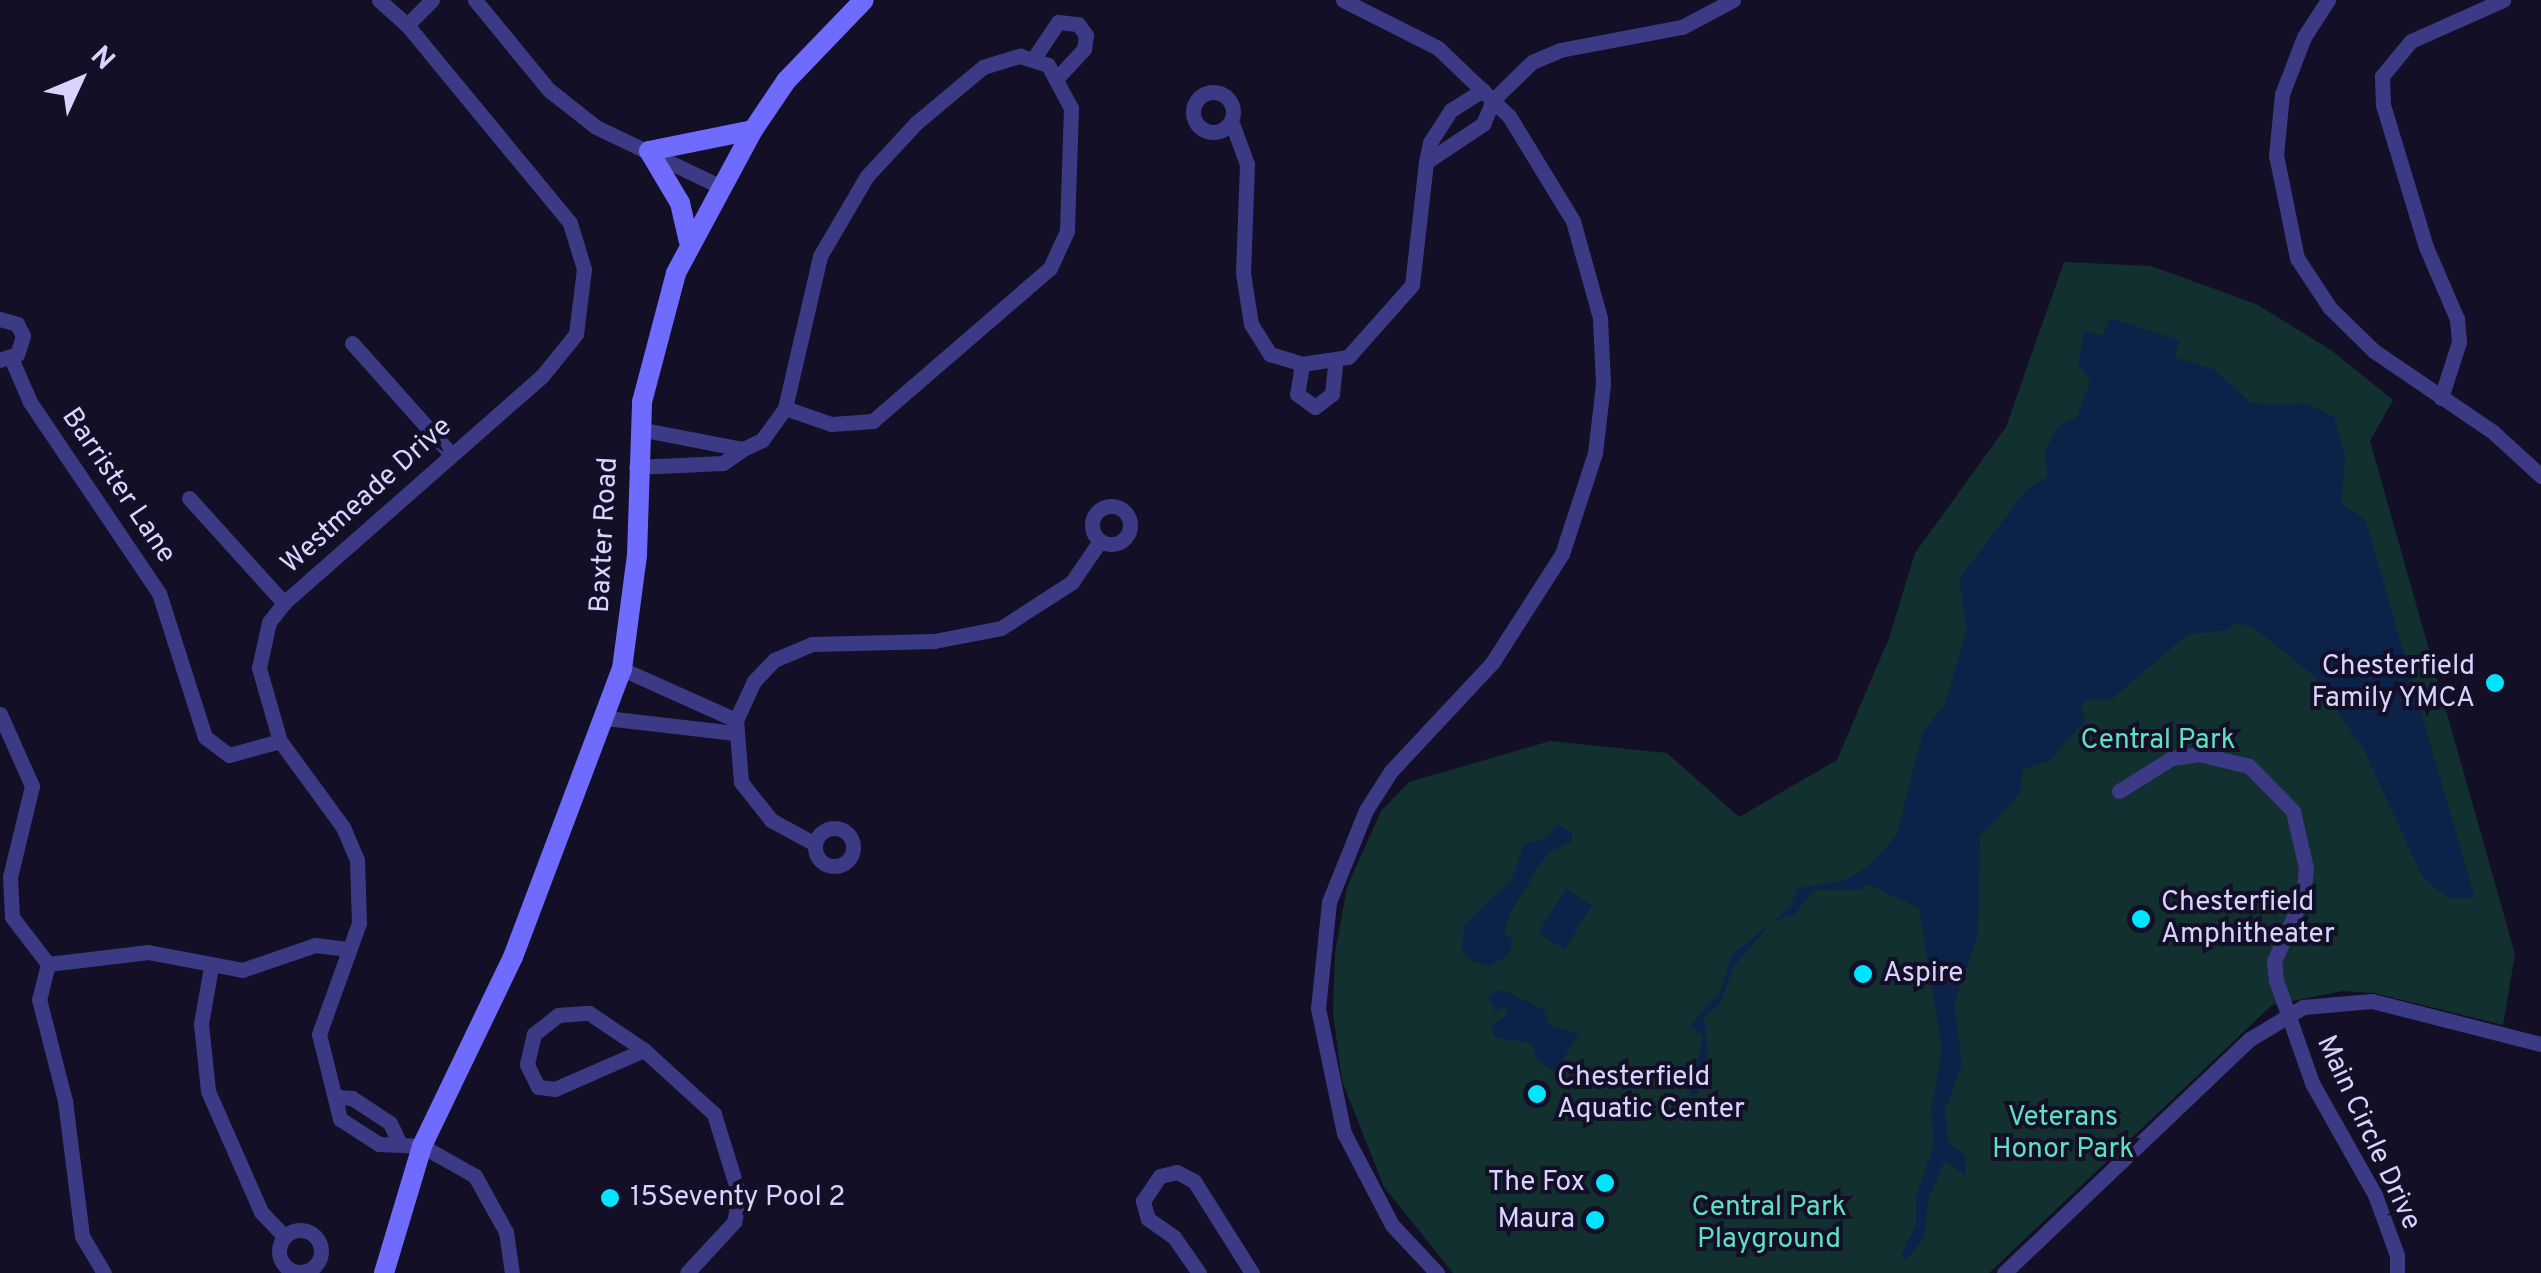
<!DOCTYPE html>
<style>
body{margin:0}
#map{position:relative;width:2541px;height:1273px;overflow:hidden;background:#130f26;font-family:Overpass,sans-serif}
div>[style]{position:absolute}
[style*='--x']{left:calc(var(--x)*1px);top:calc(var(--y)*1px);width:calc(var(--w)*1px);rotate:calc(var(--a)*1deg)}
.green>*{inset:0;background:#12302f}
.water>*{inset:0;background:#0c2248;transform-origin:0 0}
.minor>*{height:15px;margin:-7.5px;padding:0 7.5px;transform-origin:7.5px;border-radius:7.5px;background:#3d3a85}
.minor>.ring{margin:-7.5px;padding:0;box-sizing:content-box;background:none;border:15px solid #3d3a85;border-radius:50%}
.secondary>*{height:20px;margin:-10px;padding:0 10px;transform-origin:10px;border-radius:10px;background:#6f6bff}
.dots>*{width:28px;height:28px;translate:-50% -50%;box-sizing:border-box;border:5px solid #130f26;border-radius:50%}
span{translate:-50% -50%;white-space:nowrap;text-align:center;line-height:1.15;-webkit-text-stroke:8px #130f26;paint-order:stroke}
.street-label{font-size:28px;color:#d9d4ff}
.poi-label{font-size:28px;color:#d9d4ff}
.right{translate:-100% -50%;text-align:right}
.left{translate:0 -50%;text-align:left}
.park-label{font-size:28px;color:#5fe0c0}
.north{position:absolute;left:30px;top:30px;width:100px;height:100px;-webkit-text-stroke:8px #130f26;paint-order:stroke;rotate:46deg;font-size:28px;font-weight:700;line-height:40px;text-align:center;color:#d9d4ff}
.north::after{content:'';display:block;margin:auto;width:35px;height:45px;background:#d9d4ff;clip-path:polygon(50% 0,100% 100%,50% 72%,0 100%)}
</style>
<div id="map">
<div class="green">
<div style="clip-path:polygon(2064px 262px,2151px 266px,2256px 304px,2331px 350px,2393px 400px,2370px 441px,2515px 954px,2503px 1025px,2374px 993px,2343px 991px,2272px 1005px,1989px 1273px,1453px 1273px,1384px 1187px,1342px 1081px,1333px 1013px,1335px 953px,1347px 887px,1381px 811px,1409px 782px,1550px 741px,1667px 753px,1739px 817px,1837px 760px,1889px 638px,1915px 553px,2006px 427px)"></div>
</div>
<div class="water">
<div style="clip-path:polygon(2110px 318px,2180px 340px,2174px 357px,2215px 370px,2251px 403px,2308px 404px,2334px 417px,2345px 458px,2341px 503px,2365px 519px,2475px 898px,2449px 898px,2423px 878px,2363px 748px,2313px 675px,2253px 627px,2235px 623px,2229px 630px,2188px 634px,2112px 699px,2086px 700px,2081px 708px,2086px 720px,2049px 761px,2023px 769px,2019px 795px,1980px 836px,1978px 934px,1954px 1004px,1962px 1064px,1945px 1110px,1948px 1142px,1966px 1156px,1966px 1170px,1965px 1176px,1945px 1160px,1929px 1198px,1924px 1237px,1907px 1260px,1901px 1255px,1916px 1224px,1916px 1197px,1934px 1144px,1931px 1110px,1942px 1049px,1919px 908px,1868px 884px,1860px 890px,1814px 890px,1794px 915px,1773px 921px,1733px 967px,1720px 1004px,1704px 1016px,1708px 1053px,1697px 1094px,1690px 1097px,1703px 1036px,1690px 1025px,1720px 992px,1732px 955px,1789px 908px,1798px 888px,1842px 881px,1869px 866px,1896px 836px,1923px 732px,1945px 704px,1967px 629px,1959px 579px,2027px 489px,2047px 477px,2045px 450px,2060px 425px,2077px 417px,2090px 382px,2078px 364px,2085px 330px,2103px 336px)"></div>
<div style="clip-path:polygon(1558px 824px,1572px 832px,1572px 842px,1548px 852px,1510px 913px,1504px 932px,1512px 940px,1510px 953px,1491px 966px,1474px 962px,1461px 949px,1465px 924px,1511px 881px,1524px 843px,1544px 840px)"></div>
<div style="left:1566px;top:889px;width:31px;height:52px;rotate:32deg"></div>
<div style="clip-path:polygon(1500px 989px,1543px 1009px,1550px 1025px,1578px 1034px,1556px 1072px,1538px 1061px,1531px 1043px,1494px 1037px,1492px 1025px,1509px 1013px,1505px 1007px,1495px 1011px,1488px 997px)"></div>
</div>
<div class="minor">
<div style="--x:379;--y:0;--w:38;--a:42"></div>
<div style="--x:432;--y:0;--w:35;--a:135"></div>
<div style="--x:407;--y:25;--w:256;--a:50.5"></div>
<div style="--x:570;--y:223;--w:48;--a:73.1"></div>
<div style="--x:584;--y:269;--w:65;--a:97"></div>
<div style="--x:576;--y:334;--w:54;--a:129"></div>
<div style="--x:542;--y:376;--w:344;--a:138.7"></div>
<div style="--x:284;--y:603;--w:24;--a:128"></div>
<div style="--x:269;--y:622;--w:47;--a:102.3"></div>
<div style="--x:259;--y:668;--w:76;--a:74"></div>
<div style="--x:280;--y:741;--w:107;--a:53.8"></div>
<div style="--x:343;--y:827;--w:36;--a:67"></div>
<div style="--x:357;--y:860;--w:63;--a:88.2"></div>
<div style="--x:359;--y:923;--w:118;--a:109.8"></div>
<div style="--x:319;--y:1034;--w:88;--a:76.1"></div>
<div style="--x:340;--y:1119;--w:46;--a:32.7"></div>
<div style="--x:379;--y:1144;--w:43;--a:2.7"></div>
<div style="--x:422;--y:1146;--w:61;--a:29.5"></div>
<div style="--x:475;--y:1176;--w:64;--a:61"></div>
<div style="--x:506;--y:1232;--w:41;--a:81.7"></div>
<div style="--x:475;--y:0;--w:117;--a:50.6"></div>
<div style="--x:549;--y:90;--w:60;--a:38.2"></div>
<div style="--x:596;--y:127;--w:136;--a:25.6"></div>
<div style="--x:1343;--y:0;--w:106;--a:26.8"></div>
<div style="--x:1438;--y:48;--w:98;--a:43.8"></div>
<div style="--x:1509;--y:116;--w:123;--a:58.6"></div>
<div style="--x:1573;--y:221;--w:101;--a:74.4"></div>
<div style="--x:1600;--y:318;--w:66;--a:87.4"></div>
<div style="--x:1603;--y:384;--w:69;--a:96.6"></div>
<div style="--x:1595;--y:453;--w:106;--a:108.1"></div>
<div style="--x:1562;--y:554;--w:130;--a:122.7"></div>
<div style="--x:1492;--y:663;--w:148;--a:133.1"></div>
<div style="--x:1391;--y:771;--w:46;--a:122.7"></div>
<div style="--x:1366;--y:810;--w:99;--a:111.9"></div>
<div style="--x:1329;--y:902;--w:107;--a:95.9"></div>
<div style="--x:1318;--y:1008;--w:128;--a:78.3"></div>
<div style="--x:1344;--y:1133;--w:104;--a:62.4"></div>
<div style="--x:1392;--y:1225;--w:66;--a:46.8"></div>
<div style="--x:2328;--y:0;--w:44;--a:123"></div>
<div style="--x:2304;--y:37;--w:61;--a:111.1"></div>
<div style="--x:2282;--y:94;--w:61;--a:95.6"></div>
<div style="--x:2276;--y:155;--w:105;--a:78.5"></div>
<div style="--x:2297;--y:258;--w:60;--a:56.6"></div>
<div style="--x:2330;--y:308;--w:62;--a:44.3"></div>
<div style="--x:2374;--y:351;--w:144;--a:34.2"></div>
<div style="--x:2493;--y:432;--w:65;--a:42.5"></div>
<div style="--x:1034;--y:58;--w:43;--a:-56.3"></div>
<div style="--x:1058;--y:22;--w:20;--a:6"></div>
<div style="--x:1078;--y:24;--w:14;--a:54"></div>
<div style="--x:1086;--y:35;--w:14;--a:98"></div>
<div style="--x:1084;--y:49;--w:37;--a:133"></div>
<div style="--x:1483;--y:90;--w:38;--a:148"></div>
<div style="--x:1451;--y:110;--w:38;--a:123"></div>
<div style="--x:1430;--y:142;--w:20;--a:101"></div>
<div style="--x:1426;--y:162;--w:69;--a:-33.7"></div>
<div style="--x:1483;--y:124;--w:26;--a:-67"></div>
<div style="--x:1493;--y:100;--w:54;--a:-44.3"></div>
<div style="--x:1532;--y:62;--w:30;--a:-23"></div>
<div style="--x:1560;--y:50;--w:124;--a:-10.7"></div>
<div style="--x:1682;--y:27;--w:58;--a:-27.9"></div>
<div class="ring" style="left:1193px;top:92px;width:25px;height:25px"></div>
<div style="--x:1233;--y:126;--w:40;--a:69.8"></div>
<div style="--x:1247;--y:164;--w:109;--a:92.1"></div>
<div style="--x:1243;--y:273;--w:52;--a:81.1"></div>
<div style="--x:1251;--y:324;--w:36;--a:58"></div>
<div style="--x:1270;--y:354;--w:34;--a:17"></div>
<div style="--x:1302;--y:364;--w:47;--a:-8.7"></div>
<div style="--x:1348;--y:357;--w:96;--a:-48.4"></div>
<div style="--x:1412;--y:285;--w:124;--a:-83.5"></div>
<div style="--x:0;--y:319;--w:18;--a:16"></div>
<div style="--x:17;--y:324;--w:13;--a:63"></div>
<div style="--x:23;--y:336;--w:19;--a:108"></div>
<div style="--x:17;--y:354;--w:18;--a:161"></div>
<div style="--x:352;--y:343;--w:149;--a:48.3"></div>
<div style="--x:11;--y:358;--w:48;--a:66.6"></div>
<div style="--x:30;--y:402;--w:230;--a:56"></div>
<div style="--x:159;--y:593;--w:151;--a:72.3"></div>
<div style="--x:205;--y:737;--w:30;--a:37"></div>
<div style="--x:229;--y:755;--w:53;--a:-15.4"></div>
<div style="--x:1302;--y:364;--w:30;--a:99"></div>
<div style="--x:1297;--y:394;--w:22;--a:36"></div>
<div style="--x:1315;--y:407;--w:21;--a:-37"></div>
<div style="--x:1332;--y:394;--w:31;--a:-84"></div>
<div style="--x:2441;--y:398;--w:59;--a:-72.2"></div>
<div style="--x:2459;--y:342;--w:23;--a:-95"></div>
<div style="--x:2457;--y:319;--w:78;--a:-113.3"></div>
<div style="--x:2426;--y:247;--w:148;--a:-106.8"></div>
<div style="--x:2383;--y:105;--w:29;--a:-92"></div>
<div style="--x:2382;--y:76;--w:45;--a:-50.4"></div>
<div style="--x:2411;--y:41;--w:101;--a:-24"></div>
<div style="--x:639;--y:429;--w:106;--a:10.9"></div>
<div style="--x:743;--y:449;--w:21;--a:-25"></div>
<div style="--x:762;--y:440;--w:39;--a:-54"></div>
<div style="--x:785;--y:408;--w:156;--a:-77"></div>
<div style="--x:820;--y:256;--w:93;--a:-59.6"></div>
<div style="--x:867;--y:176;--w:72;--a:-47.2"></div>
<div style="--x:916;--y:123;--w:87;--a:-39.9"></div>
<div style="--x:983;--y:67;--w:39;--a:-17"></div>
<div style="--x:1020;--y:56;--w:29;--a:18"></div>
<div style="--x:1048;--y:65;--w:49;--a:61.9"></div>
<div style="--x:1071;--y:108;--w:123;--a:91.9"></div>
<div style="--x:1067;--y:231;--w:41;--a:114.7"></div>
<div style="--x:1050;--y:268;--w:234;--a:139.2"></div>
<div style="--x:873;--y:421;--w:42;--a:175.9"></div>
<div style="--x:831;--y:424;--w:49;--a:-160.8"></div>
<div style="--x:636;--y:467;--w:87;--a:-2.6"></div>
<div style="--x:723;--y:463;--w:24;--a:-35"></div>
<div style="--x:189;--y:498;--w:142;--a:47.9"></div>
<div class="ring" style="left:1092px;top:506px;width:23px;height:23px"></div>
<div style="--x:622;--y:669;--w:125;--a:24.1"></div>
<div style="--x:0;--y:714;--w:79;--a:66"></div>
<div style="--x:32;--y:786;--w:94;--a:103.6"></div>
<div style="--x:10;--y:877;--w:40;--a:87.1"></div>
<div style="--x:12;--y:917;--w:59;--a:52.5"></div>
<div style="--x:48;--y:964;--w:36;--a:104"></div>
<div style="--x:39;--y:999;--w:105;--a:75.7"></div>
<div style="--x:65;--y:1101;--w:136;--a:82.8"></div>
<div style="--x:82;--y:1236;--w:43;--a:59.3"></div>
<div style="--x:606;--y:718;--w:130;--a:6.6"></div>
<div style="--x:2119;--y:791;--w:62;--a:-31.9"></div>
<div style="--x:2172;--y:758;--w:27;--a:-8"></div>
<div style="--x:2199;--y:754;--w:51;--a:13.5"></div>
<div style="--x:2249;--y:766;--w:63;--a:45.6"></div>
<div style="--x:2293;--y:811;--w:58;--a:77.2"></div>
<div style="--x:2306;--y:868;--w:28;--a:96"></div>
<div style="--x:2303;--y:896;--w:71;--a:114"></div>
<div style="--x:2274;--y:961;--w:19;--a:84"></div>
<div style="--x:2276;--y:980;--w:109;--a:70.7"></div>
<div style="--x:2312;--y:1083;--w:129;--a:60.6"></div>
<div style="--x:2375;--y:1195;--w:64;--a:69.9"></div>
<div style="--x:2397;--y:1255;--w:18;--a:90"></div>
<div class="ring" style="left:815px;top:828px;width:23px;height:23px"></div>
<div style="--x:815;--y:844;--w:50;--a:-151.4"></div>
<div style="--x:771;--y:820;--w:48;--a:-128.3"></div>
<div style="--x:741;--y:782;--w:62;--a:-94.6"></div>
<div style="--x:736;--y:720;--w:43;--a:-65.2"></div>
<div style="--x:754;--y:681;--w:29;--a:-46"></div>
<div style="--x:774;--y:660;--w:41;--a:-22.8"></div>
<div style="--x:812;--y:644;--w:122;--a:-1.4"></div>
<div style="--x:934;--y:641;--w:68;--a:-11"></div>
<div style="--x:1001;--y:628;--w:85;--a:-32.9"></div>
<div style="--x:1072;--y:582;--w:50;--a:-55.7"></div>
<div style="--x:48;--y:964;--w:101;--a:-6.8"></div>
<div style="--x:148;--y:952;--w:96;--a:10.8"></div>
<div style="--x:242;--y:970;--w:77;--a:-18.9"></div>
<div style="--x:315;--y:945;--w:34;--a:7"></div>
<div style="--x:211;--y:967;--w:58;--a:100"></div>
<div style="--x:201;--y:1024;--w:67;--a:84"></div>
<div style="--x:208;--y:1091;--w:132;--a:66.3"></div>
<div style="--x:261;--y:1212;--w:33;--a:46"></div>
<div style="--x:589;--y:1013;--w:66;--a:33.9"></div>
<div style="--x:644;--y:1050;--w:97;--a:156.3"></div>
<div style="--x:555;--y:1089;--w:17;--a:-173"></div>
<div style="--x:538;--y:1087;--w:25;--a:-116"></div>
<div style="--x:527;--y:1064;--w:31;--a:-77"></div>
<div style="--x:534;--y:1034;--w:31;--a:-38"></div>
<div style="--x:558;--y:1015;--w:31;--a:-4"></div>
<div style="--x:644;--y:1050;--w:95;--a:42.4"></div>
<div style="--x:714;--y:1114;--w:85;--a:72.8"></div>
<div style="--x:739;--y:1195;--w:27;--a:100"></div>
<div style="--x:734;--y:1222;--w:69;--a:132.7"></div>
<div style="--x:337;--y:1097;--w:15;--a:4"></div>
<div style="--x:352;--y:1098;--w:45;--a:33.3"></div>
<div style="--x:390;--y:1123;--w:21;--a:65"></div>
<div class="ring" style="left:279px;top:1230px;width:27px;height:27px"></div>
<div style="--x:1199;--y:1273;--w:44;--a:-124.8"></div>
<div style="--x:1174;--y:1237;--w:32;--a:-145"></div>
<div style="--x:1148;--y:1219;--w:19;--a:-106"></div>
<div style="--x:1143;--y:1201;--w:30;--a:-56"></div>
<div style="--x:1160;--y:1176;--w:17;--a:-13"></div>
<div style="--x:1177;--y:1172;--w:19;--a:28"></div>
<div style="--x:1194;--y:1181;--w:109;--a:57.8"></div>
<div style="--x:2004;--y:1273;--w:340;--a:-43.6"></div>
<div style="--x:2250;--y:1039;--w:62;--a:-31.1"></div>
<div style="--x:2303;--y:1007;--w:69;--a:-5"></div>
<div style="--x:2372;--y:1001;--w:174;--a:14.3"></div>
</div>
<div class="secondary">
<div style="--x:649;--y:151;--w:106;--a:-11.4"></div>
<div style="--x:649;--y:151;--w:61;--a:59.2"></div>
<div style="--x:680;--y:203;--w:39;--a:77"></div>
<div style="--x:384;--y:1273;--w:133;--a:-73.3"></div>
<div style="--x:422;--y:1146;--w:210;--a:-64.3"></div>
<div style="--x:513;--y:957;--w:308;--a:-69.3"></div>
<div style="--x:622;--y:669;--w:115;--a:-82.5"></div>
<div style="--x:637;--y:555;--w:153;--a:-88.1"></div>
<div style="--x:642;--y:402;--w:133;--a:-75.2"></div>
<div style="--x:676;--y:273;--w:162;--a:-61.7"></div>
<div style="--x:753;--y:130;--w:59;--a:-56"></div>
<div style="--x:786;--y:81;--w:112;--a:-46.1"></div>
</div>
<div class="dots">
<div style="left:2495px;top:683px;background:#00e5ff"></div>
<div style="left:2141px;top:919px;background:#00e5ff"></div>
<div style="left:1863px;top:974px;background:#00e5ff"></div>
<div style="left:1537px;top:1094px;background:#00e5ff"></div>
<div style="left:1605px;top:1183px;background:#00e5ff"></div>
<div style="left:610px;top:1198px;background:#00e5ff"></div>
<div style="left:1595px;top:1220px;background:#00e5ff"></div>
</div>
<div class="street-label">
<span style="left:118px;top:486px;rotate:56deg">Barrister Lane</span>
<span style="left:367px;top:496px;rotate:-42deg">Westmeade Drive</span>
<span style="left:605px;top:535px;rotate:-87deg">Baxter Road</span>
<span style="left:2368px;top:1133px;rotate:65deg">Main Circle Drive</span>
</div>
<div class="poi-label">
<span class="right" style="left:2475px;top:683px">Chesterfield<br>Family YMCA</span>
<span class="left" style="left:2161px;top:919px">Chesterfield<br>Amphitheater</span>
<span class="left" style="left:1883px;top:974px">Aspire</span>
<span class="left" style="left:1557px;top:1094px">Chesterfield<br>Aquatic Center</span>
<span class="right" style="left:1585px;top:1183px">The Fox</span>
<span class="left" style="left:630px;top:1198px">15Seventy Pool 2</span>
<span class="right" style="left:1575px;top:1220px">Maura</span>
</div>
<div class="park-label">
<span style="left:2158px;top:741px">Central Park</span>
<span style="left:2063px;top:1134px">Veterans<br>Honor Park</span>
<span style="left:1769px;top:1224px">Central Park<br>Playground</span>
</div>
<div class="north">N</div>
</div>
